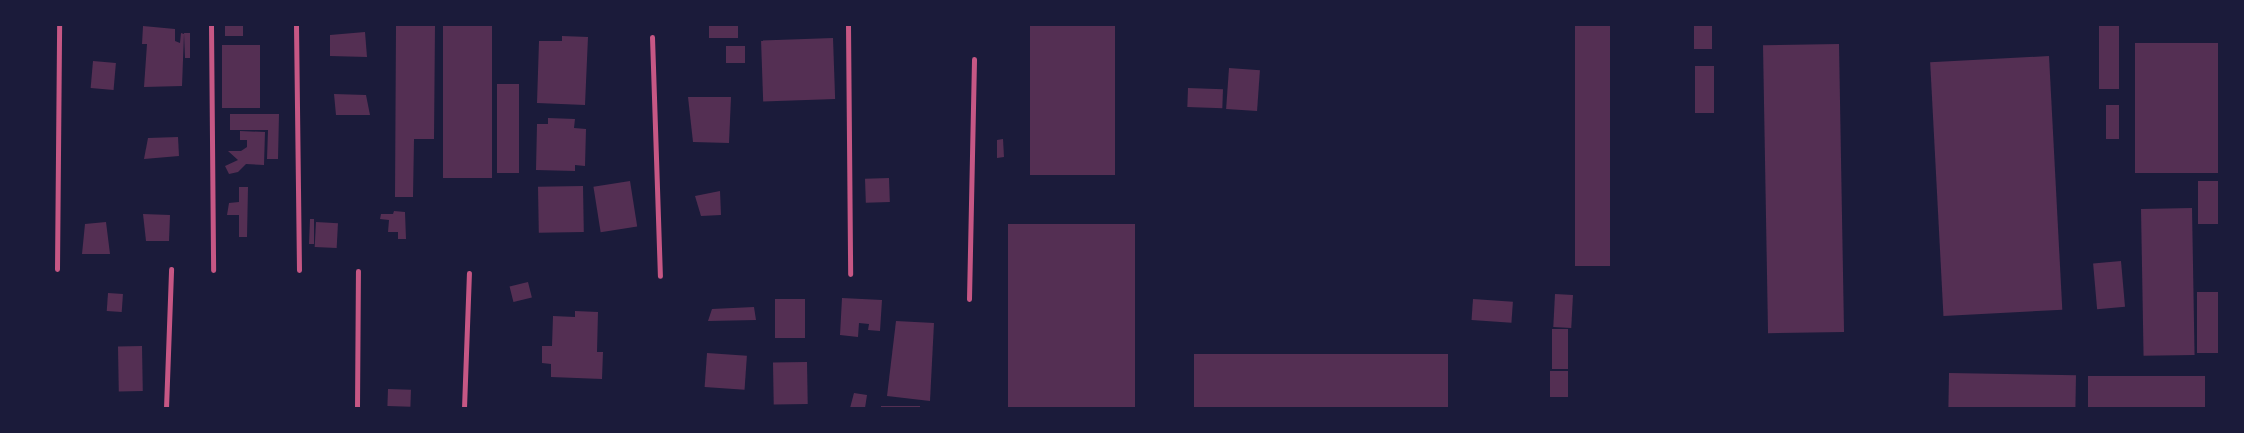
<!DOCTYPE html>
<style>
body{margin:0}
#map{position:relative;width:2244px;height:433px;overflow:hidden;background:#1b1b3a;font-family:Montserrat,sans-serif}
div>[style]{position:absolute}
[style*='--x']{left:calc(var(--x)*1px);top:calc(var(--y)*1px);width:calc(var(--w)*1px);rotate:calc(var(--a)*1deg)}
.building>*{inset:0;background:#542f53;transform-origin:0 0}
.minor>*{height:5px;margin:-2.5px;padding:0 2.5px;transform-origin:2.5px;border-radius:2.5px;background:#c65784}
span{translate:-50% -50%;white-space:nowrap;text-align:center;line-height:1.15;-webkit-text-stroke:4.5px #1b1b3a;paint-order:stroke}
.frame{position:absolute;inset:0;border:26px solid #1b1b3a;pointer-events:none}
</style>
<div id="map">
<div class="building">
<div style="left:225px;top:25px;width:18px;height:11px"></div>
<div style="clip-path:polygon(396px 25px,435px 25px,434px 139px,414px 139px,413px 197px,395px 197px)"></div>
<div style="left:443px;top:25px;width:49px;height:153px"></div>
<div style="left:709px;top:25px;width:29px;height:13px"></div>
<div style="left:1030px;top:25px;width:85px;height:150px"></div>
<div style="left:1575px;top:25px;width:35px;height:241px"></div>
<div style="left:1694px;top:25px;width:18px;height:24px"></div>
<div style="left:2099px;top:25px;width:20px;height:64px"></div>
<div style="clip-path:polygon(143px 26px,175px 29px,175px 41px,180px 43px,181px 33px,184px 34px,182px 86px,144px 87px,147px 44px,142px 44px)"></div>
<div style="clip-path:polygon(365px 32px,367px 57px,330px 56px,330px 35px)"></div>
<div style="clip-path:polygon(190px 33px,190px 58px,185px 58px,184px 33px)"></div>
<div style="clip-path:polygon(562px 36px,588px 37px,585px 105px,537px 103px,539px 41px,562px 41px)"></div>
<div style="left:833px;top:38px;width:61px;height:72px;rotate:88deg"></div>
<div style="left:2135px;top:43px;width:84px;height:130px"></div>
<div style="left:1839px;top:44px;width:288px;height:76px;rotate:89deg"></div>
<div style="left:260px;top:45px;width:63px;height:38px;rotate:90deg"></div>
<div style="left:726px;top:46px;width:19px;height:17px"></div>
<div style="left:2049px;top:56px;width:254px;height:119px;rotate:87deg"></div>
<div style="left:93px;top:61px;width:23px;height:27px;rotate:5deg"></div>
<div style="left:1695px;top:66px;width:19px;height:47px"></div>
<div style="left:1229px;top:68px;width:31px;height:41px;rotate:4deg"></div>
<div style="left:497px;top:84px;width:22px;height:89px"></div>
<div style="left:1188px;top:88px;width:35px;height:19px;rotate:2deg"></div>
<div style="clip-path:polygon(334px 94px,366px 95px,370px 115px,336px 115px)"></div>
<div style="clip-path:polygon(688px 97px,731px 97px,729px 143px,693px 142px)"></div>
<div style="left:2106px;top:105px;width:13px;height:34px"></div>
<div style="clip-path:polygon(230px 114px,279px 114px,278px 159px,267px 159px,268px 130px,230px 130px)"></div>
<div style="clip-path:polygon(548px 118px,575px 119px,574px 128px,586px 129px,585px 166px,575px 165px,575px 171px,536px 170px,537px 124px,548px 124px)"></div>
<div style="clip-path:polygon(240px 131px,265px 132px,264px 165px,246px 164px,238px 172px,229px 174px,225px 166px,238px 160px,228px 151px,241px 151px,247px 147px,247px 140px,240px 140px)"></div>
<div style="clip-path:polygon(178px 137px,179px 156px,144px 159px,148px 138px)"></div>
<div style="clip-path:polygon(1003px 139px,1004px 157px,997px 158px,997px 140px)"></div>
<div style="left:889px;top:178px;width:24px;height:24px;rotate:88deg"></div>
<div style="left:630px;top:181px;width:46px;height:37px;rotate:81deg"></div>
<div style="left:2198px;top:181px;width:21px;height:43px"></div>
<div style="left:583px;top:186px;width:46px;height:45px;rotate:89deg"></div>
<div style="clip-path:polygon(239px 187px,248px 187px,247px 237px,239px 237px,239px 215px,227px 215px,229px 203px,239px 202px)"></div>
<div style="clip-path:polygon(720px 191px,721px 215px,701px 216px,695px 196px)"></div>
<div style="left:2192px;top:208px;width:147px;height:51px;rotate:89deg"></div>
<div style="clip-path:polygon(394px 211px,405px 212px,406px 239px,398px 239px,398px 232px,388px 232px,389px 220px,380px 219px,381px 214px,393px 214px)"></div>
<div style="clip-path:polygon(143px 214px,170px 215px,169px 241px,146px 241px)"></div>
<div style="clip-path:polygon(310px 219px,314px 219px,314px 244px,309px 244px)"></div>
<div style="clip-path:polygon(106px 222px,110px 254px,82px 254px,85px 224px)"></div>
<div style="left:316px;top:222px;width:22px;height:25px;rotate:3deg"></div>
<div style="left:1008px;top:224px;width:127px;height:184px"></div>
<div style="left:2121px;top:261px;width:46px;height:28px;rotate:85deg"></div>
<div style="left:528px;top:282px;width:16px;height:19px;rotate:76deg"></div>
<div style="left:2219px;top:292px;width:61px;height:22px;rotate:90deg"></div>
<div style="left:108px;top:293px;width:15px;height:18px;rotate:4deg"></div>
<div style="left:1555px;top:294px;width:18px;height:33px;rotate:3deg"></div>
<div style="clip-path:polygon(842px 298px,882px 300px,880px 331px,868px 330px,869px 324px,859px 323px,858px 337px,840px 335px)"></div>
<div style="left:775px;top:299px;width:30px;height:39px"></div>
<div style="left:1473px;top:299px;width:40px;height:21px;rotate:4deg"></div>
<div style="clip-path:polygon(754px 307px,756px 320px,708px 321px,712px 309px)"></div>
<div style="clip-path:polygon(575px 311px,598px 312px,597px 352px,603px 352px,602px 379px,551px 377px,551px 364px,542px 363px,542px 346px,552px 346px,553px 316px,575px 317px)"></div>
<div style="clip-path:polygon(896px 321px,934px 323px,930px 401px,887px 396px)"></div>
<div style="left:1552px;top:329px;width:16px;height:40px"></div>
<div style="left:142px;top:346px;width:45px;height:24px;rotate:89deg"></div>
<div style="left:707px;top:353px;width:40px;height:34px;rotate:4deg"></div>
<div style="left:1194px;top:354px;width:254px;height:54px"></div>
<div style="left:807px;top:362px;width:42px;height:34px;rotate:89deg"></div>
<div style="left:1550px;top:371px;width:18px;height:26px"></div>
<div style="left:1949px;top:373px;width:127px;height:35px;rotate:1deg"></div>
<div style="left:2088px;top:376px;width:117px;height:32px"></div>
<div style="left:388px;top:389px;width:23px;height:17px;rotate:2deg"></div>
<div style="clip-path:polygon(854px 393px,867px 395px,865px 408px,850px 408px)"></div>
<div style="left:881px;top:406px;width:39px;height:2px"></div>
</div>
<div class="minor">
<div style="--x:211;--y:25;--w:245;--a:89.5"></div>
<div style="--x:296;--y:25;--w:245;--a:89.3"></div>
<div style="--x:848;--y:25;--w:249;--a:89.5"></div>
<div style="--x:652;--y:37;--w:239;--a:88.1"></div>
<div style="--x:57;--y:269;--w:244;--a:-89.5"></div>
<div style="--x:969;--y:299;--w:240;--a:-88.8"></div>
<div style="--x:166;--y:408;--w:139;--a:-87.9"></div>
<div style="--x:357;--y:408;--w:137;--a:-89.6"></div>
<div style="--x:464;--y:408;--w:135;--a:-87.9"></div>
</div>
<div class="frame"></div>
</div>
